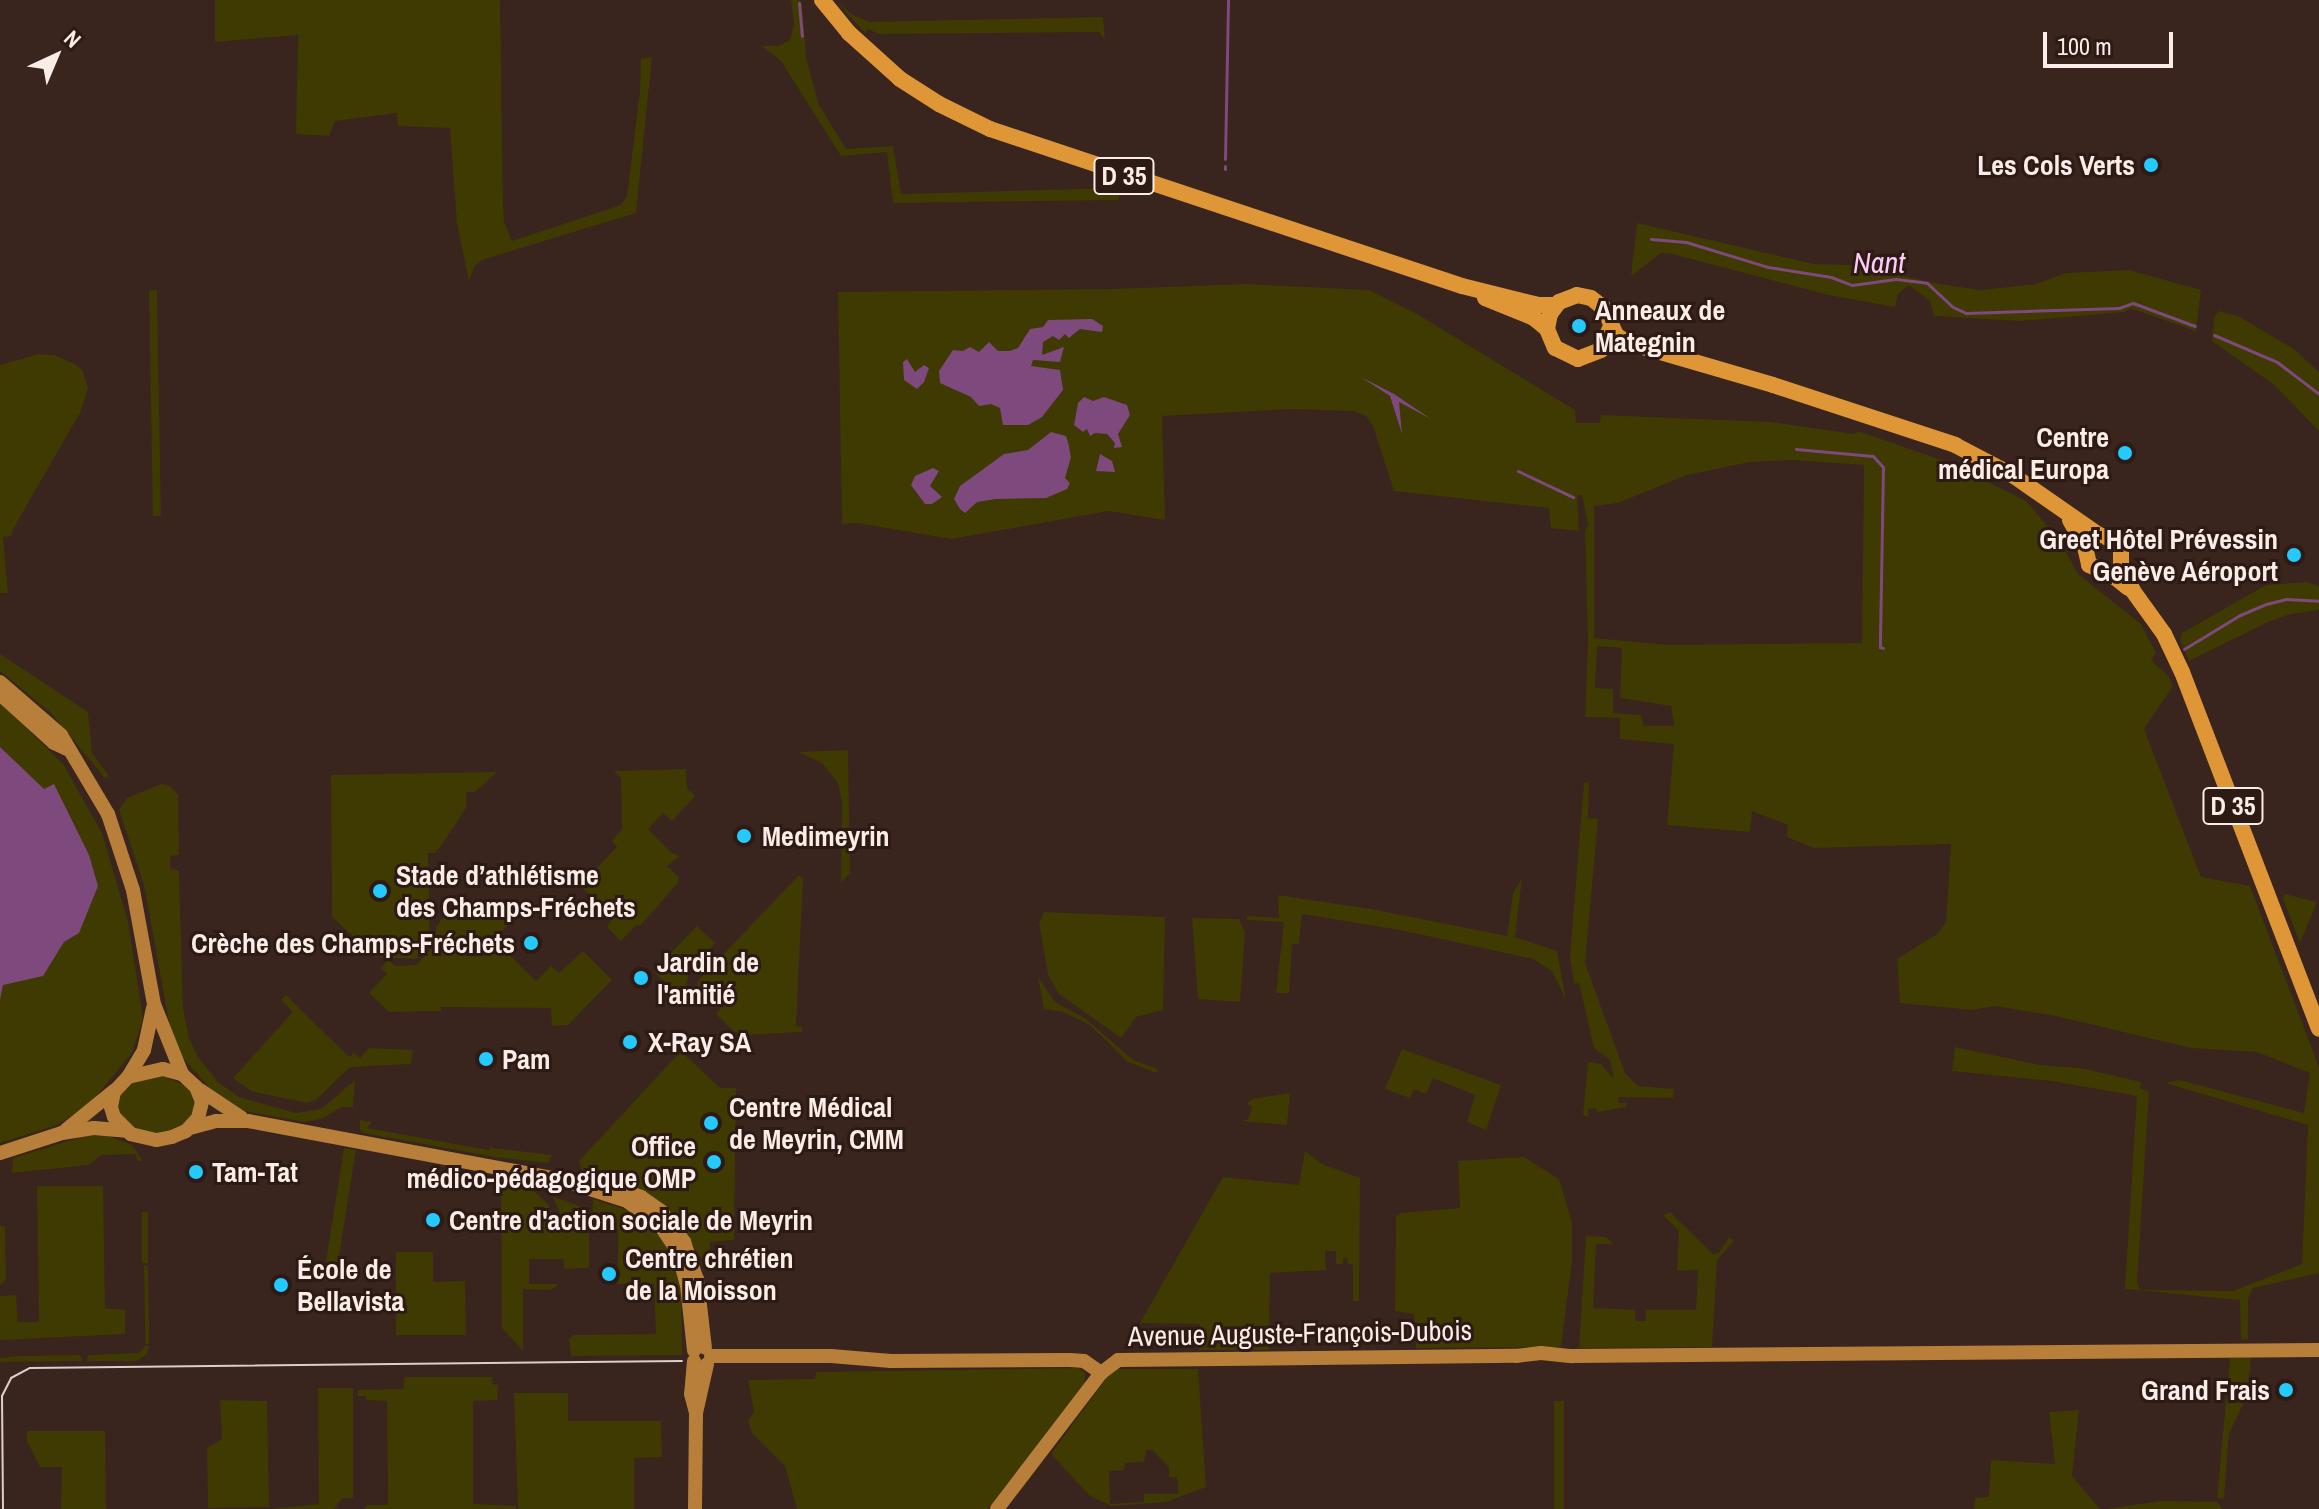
<!DOCTYPE html>
<meta charset="utf-8">
<style>
body{margin:0}
#map{position:relative;width:2319px;height:1509px;overflow:hidden;background:#39241e;font-family:"Archivo Narrow",sans-serif}
div>[style]{position:absolute}
[style*='--x']{left:calc(var(--x)*1px);top:calc(var(--y)*1px);width:calc(var(--w)*1px);rotate:calc(var(--a)*1deg)}
.green>*{inset:0;background:#3f3902;transform-origin:0 0}
.water>*{inset:0;background:#7e497d}
.stream>*{height:3px;margin:-1.5px;padding:0 1.5px;transform-origin:1.5px;border-radius:1.5px;background:#7e497d}
.secondary>*{height:14px;margin:-7px;padding:0 7px;transform-origin:7px;border-radius:7px;background:#b77f39}
.primary>*{height:16px;margin:-8px;padding:0 8px;transform-origin:8px;border-radius:8px;background:#df9637}
.tram>*{height:2px;margin:-1px;padding:0 1px;transform-origin:1px;border-radius:1px;background:#decfc9}
.dots>*{width:22px;height:22px;translate:-50% -50%;box-sizing:border-box;border:4px solid #2e1a15;border-radius:50%}
span{translate:-50% -50%;white-space:nowrap;text-align:center;line-height:1.15;-webkit-text-stroke:6px #2e1a15;paint-order:stroke}
.shield-label span{padding:2px 6px;background:#2e1a15;border:2px solid;border-radius:6px;-webkit-text-stroke-width:0}
.shield-label{font-size:26px;color:#faece7;font-weight:700}
.poi-label{font-size:28px;color:#faece7;font-weight:700}
.right{translate:-100% -50%;text-align:right}
.left{translate:0 -50%;text-align:left}
.street-label{font-size:28px;color:#faece7}
.water-label{font-size:30px;color:#fdcdfa;font-style:italic}
.north{position:absolute;left:16px;top:16px;width:80px;height:80px;-webkit-text-stroke:6px #2e1a15;paint-order:stroke;rotate:44deg;font-size:22px;font-weight:700;line-height:32px;text-align:center;color:#faece7}
.north::after{content:'';display:block;margin:auto;width:28px;height:36px;background:#faece7;clip-path:polygon(50% 0,100% 100%,50% 72%,0 100%)}
.scale{position:absolute;left:2043px;top:32px;width:130px;height:36px;box-sizing:border-box;border:4px solid #faece7;border-top:0;padding-left:10px;font-size:24px;line-height:28px;white-space:nowrap;color:#faece7;-webkit-text-stroke:6px #2e1a15;paint-order:stroke}
</style>
<div id="map">
<div class="green">
<div style="clip-path:polygon(215px 0,500px 0,503px 204px,504px 222px,512px 241px,621px 205px,627px 196px,640px 91px,641px 59px,652px 57px,636px 213px,482px 260px,474px 267px,469px 281px,457px 224px,450px 128px,398px 126px,397px 113px,335px 121px,329px 136px,296px 134px,298px 35px,215px 42px)"></div>
<div style="clip-path:polygon(791px 0,800px 0,802px 4px,806px 57px,818px 103px,846px 149px,893px 146px,901px 194px,1119px 188px,1119px 200px,893px 203px,887px 152px,841px 156px,781px 61px,762px 46px,778px 46px,790px 40px,794px 24px)"></div>
<div style="clip-path:polygon(835px 0,851px 14px,869px 22px,1103px 17px,1105px 40px,1099px 32px,879px 34px,868px 29px,865px 33px)"></div>
<div style="clip-path:polygon(1637px 223px,1814px 264px,1854px 265px,1939px 284px,1981px 290px,2036px 284px,2066px 273px,2129px 270px,2201px 290px,2196px 331px,2130px 308px,2125px 312px,2020px 321px,1934px 316px,1930px 301px,1909px 285px,1898px 294px,1895px 307px,1829px 295px,1672px 254px,1661px 253px,1631px 276px)"></div>
<div style="clip-path:polygon(evenodd,1247px 284px,1369px 290px,1417px 314px,1575px 410px,1576px 423px,1600px 423px,1601px 415px,1771px 422px,1854px 434px,1858px 431px,1950px 463px,2026px 501px,2059px 540px,2078px 574px,2141px 624px,2156px 653px,2151px 660px,2169px 677px,2173px 686px,2144px 729px,2201px 877px,2250px 886px,2319px 1067px,2319px 1273px,2253px 1288px,2248px 1299px,2248px 1339px,2241px 1340px,2240px 1300px,2125px 1289px,2137px 1096px,2052px 1081px,1952px 1071px,1955px 1047px,2040px 1065px,2081px 1068px,2141px 1082px,2140px 1088px,2149px 1092px,2137px 1283px,2140px 1290px,2233px 1291px,2302px 1264px,2308px 1125px,2165px 1083px,2180px 1080px,2304px 1113px,2310px 1073px,2257px 1052px,2191px 1048px,2056px 1016px,1995px 1006px,1972px 1010px,1900px 1003px,1897px 959px,1937px 934px,1946px 922px,1951px 844px,1814px 848px,1787px 837px,1788px 825px,1752px 811px,1750px 832px,1667px 825px,1674px 744px,1620px 739px,1620px 718px,1585px 717px,1588px 643px,1585px 531px,1588px 524px,1582px 495px,1577px 496px,1579px 531px,1551px 528px,1549px 508px,1394px 491px,1373px 426px,1366px 416px,1354px 411px,1291px 409px,1162px 416px,1165px 520px,1109px 511px,951px 539px,857px 523px,842px 524px,838px 292px,1111px 289px,1247px 284px,1791px 460px,1864px 465px,1862px 643px,1669px 645px,1594px 638px,1594px 506px,1618px 503px,1687px 475px,1750px 462px,1791px 460px,1247px 284px,1597px 646px,1622px 648px,1620px 698px,1671px 706px,1674px 726px,1644px 726px,1641px 715px,1613px 713px,1613px 689px,1595px 688px,1597px 646px)"></div>
<div style="left:157px;top:290px;width:226px;height:8px;rotate:89deg"></div>
<div style="clip-path:polygon(2219px 311px,2238px 316px,2294px 349px,2319px 372px,2319px 431px,2273px 384px,2212px 341px,2214px 317px)"></div>
<div style="clip-path:polygon(39px 354px,54px 355px,75px 364px,83px 371px,88px 388px,81px 411px,12px 531px,12px 536px,3px 537px,8px 593px,0 593px,0 365px)"></div>
<div style="clip-path:polygon(2307px 582px,2319px 586px,2319px 610px,2290px 614px,2266px 623px,2189px 661px,2180px 640px,2182px 633px,2266px 585px)"></div>
<div style="clip-path:polygon(0 654px,88px 712px,92px 753px,109px 776px,105px 778px,51px 713px,0 671px)"></div>
<div style="clip-path:polygon(0 702px,63px 764px,102px 833px,128px 921px,143px 1018px,132px 1053px,88px 1106px,57px 1125px,0 1143px)"></div>
<div style="clip-path:polygon(848px 750px,850px 873px,841px 883px,842px 802px,838px 783px,822px 763px,798px 752px)"></div>
<div style="clip-path:polygon(686px 769px,687px 788px,695px 796px,672px 821px,663px 813px,648px 829px,672px 853px,680px 856px,667px 866px,679px 877px,678px 883px,640px 926px,636px 925px,621px 941px,607px 927px,614px 916px,584px 890px,584px 881px,617px 847px,612px 841px,622px 829px,621px 778px,614px 771px)"></div>
<div style="clip-path:polygon(497px 772px,475px 792px,466px 792px,466px 808px,441px 846px,435px 853px,428px 853px,430px 945px,416px 959px,375px 957px,332px 917px,331px 775px)"></div>
<div style="clip-path:polygon(1589px 782px,1588px 818px,1598px 819px,1585px 963px,1625px 1073px,1638px 1086px,1674px 1089px,1673px 1098px,1619px 1097px,1618px 1103px,1626px 1103px,1626px 1107px,1597px 1112px,1596px 1108px,1588px 1109px,1589px 1117px,1583px 1115px,1588px 1062px,1601px 1064px,1614px 1079px,1610px 1060px,1594px 1048px,1579px 983px,1574px 984px,1570px 956px,1584px 783px)"></div>
<div style="clip-path:polygon(161px 784px,170px 786px,178px 795px,179px 855px,170px 856px,170px 868px,179px 871px,183px 1009px,189px 1038px,198px 1057px,218px 1082px,239px 1097px,296px 1113px,321px 1109px,355px 1080px,353px 1107px,342px 1107px,321px 1119px,305px 1122px,244px 1111px,216px 1095px,182px 1057px,171px 1033px,144px 885px,119px 810px,127px 798px)"></div>
<div style="clip-path:polygon(799px 875px,803px 878px,796px 1026px,802px 1027px,802px 1032px,744px 1035px,733px 1031px,716px 1014px,722px 1007px,712px 997px,706px 1004px,696px 994px,698px 981px)"></div>
<div style="clip-path:polygon(1522px 878px,1515px 937px,1557px 951px,1566px 1000px,1552px 971px,1533px 959px,1400px 930px,1302px 914px,1299px 944px,1292px 944px,1289px 993px,1276px 993px,1284px 922px,1247px 920px,1247px 916px,1279px 918px,1278px 895px,1371px 909px,1507px 936px,1513px 893px)"></div>
<div style="clip-path:polygon(2285px 894px,2317px 902px,2300px 943px,2283px 899px)"></div>
<div style="clip-path:polygon(503px 910px,503px 918px,509px 924px,494px 940px,536px 981px,551px 966px,559px 973px,583px 951px,612px 980px,568px 1025px,552px 1026px,551px 1008px,441px 1007px,441px 1011px,389px 1012px,369px 993px,387px 974px,381px 968px,388px 960px,396px 966px,416px 965px,436px 944px,436px 927px,447px 912px,464px 911px,470px 917px,476px 911px)"></div>
<div style="clip-path:polygon(1044px 912px,1165px 917px,1163px 1010px,1136px 1017px,1121px 1038px,1059px 994px,1048px 975px,1039px 923px)"></div>
<div style="clip-path:polygon(1192px 918px,1239px 919px,1245px 932px,1240px 1002px,1198px 999px)"></div>
<div style="clip-path:polygon(697px 926px,715px 943px,689px 973px,683px 1000px,653px 971px)"></div>
<div style="clip-path:polygon(1038px 977px,1055px 1002px,1086px 1019px,1133px 1060px,1158px 1069px,1157px 1073px,1128px 1062px,1090px 1025px,1063px 1012px,1044px 1009px)"></div>
<div style="clip-path:polygon(286px 995px,349px 1057px,354px 1053px,360px 1058px,369px 1048px,413px 1050px,411px 1064px,350px 1067px,316px 1100px,307px 1103px,251px 1091px,233px 1078px,293px 1012px,281px 1000px)"></div>
<div style="clip-path:polygon(1402px 1049px,1501px 1085px,1486px 1130px,1467px 1122px,1475px 1095px,1433px 1078px,1426px 1094px,1414px 1089px,1410px 1098px,1385px 1089px)"></div>
<div style="clip-path:polygon(681px 1051px,720px 1088px,736px 1088px,734px 1240px,710px 1242px,710px 1261px,698px 1256px,682px 1227px,661px 1205px,631px 1186px,582px 1172px,579px 1161px)"></div>
<div style="clip-path:polygon(162px 1075px,188px 1087px,195px 1100px,193px 1114px,176px 1130px,156px 1133px,138px 1130px,126px 1122px,119px 1112px,119px 1096px,131px 1082px)"></div>
<div style="clip-path:polygon(1290px 1093px,1287px 1125px,1242px 1121px,1248px 1119px,1252px 1107px,1247px 1104px,1252px 1099px)"></div>
<div style="clip-path:polygon(360px 1120px,372px 1122px,367px 1128px,489px 1150px,492px 1144px,492px 1148px,552px 1155px,548px 1163px,494px 1157px,364px 1133px,360px 1130px)"></div>
<div style="clip-path:polygon(104px 1134px,132px 1145px,143px 1161px,138px 1161px,135px 1154px,101px 1155px,89px 1165px,12px 1173px,13px 1158px,85px 1136px)"></div>
<div style="left:344px;top:1148px;width:12px;height:134px;rotate:9deg"></div>
<div style="clip-path:polygon(1305px 1151px,1322px 1164px,1360px 1178px,1359px 1301px,1353px 1301px,1353px 1264px,1348px 1264px,1347px 1258px,1343px 1258px,1343px 1264px,1336px 1264px,1336px 1251px,1325px 1251px,1326px 1270px,1270px 1273px,1269px 1350px,1199px 1350px,1200px 1324px,1140px 1323px,1223px 1177px,1299px 1185px)"></div>
<div style="clip-path:polygon(1524px 1157px,1559px 1179px,1572px 1222px,1572px 1261px,1561px 1347px,1416px 1348px,1414px 1314px,1395px 1311px,1396px 1217px,1400px 1213px,1460px 1208px,1458px 1161px)"></div>
<div style="clip-path:polygon(501px 1176px,525px 1181px,524px 1188px,533px 1190px,548px 1204px,555px 1221px,563px 1220px,553px 1197px,589px 1209px,589px 1268px,564px 1269px,563px 1259px,529px 1259px,529px 1284px,559px 1284px,551px 1290px,523px 1289px,523px 1351px,502px 1328px)"></div>
<div style="clip-path:polygon(37px 1186px,103px 1186px,105px 1308px,125px 1310px,125px 1334px,0 1340px,0 1296px,16px 1295px,18px 1322px,39px 1322px)"></div>
<div style="clip-path:polygon(593px 1199px,636px 1213px,653px 1227px,673px 1257px,681px 1286px,682px 1355px,571px 1356px,569px 1339px,574px 1335px,656px 1334px,654px 1284px,618px 1284px,618px 1230px,592px 1227px)"></div>
<div style="left:142px;top:1212px;width:6px;height:51px"></div>
<div style="clip-path:polygon(1670px 1212px,1713px 1254px,1719px 1253px,1729px 1237px,1734px 1241px,1717px 1260px,1712px 1347px,1579px 1348px,1586px 1236px,1606px 1237px,1613px 1244px,1596px 1244px,1593px 1308px,1635px 1310px,1636px 1321px,1646px 1321px,1646px 1310px,1696px 1310px,1698px 1270px,1677px 1271px,1679px 1231px,1663px 1215px)"></div>
<div style="clip-path:polygon(0 1225px,5px 1227px,6px 1279px,0 1286px)"></div>
<div style="clip-path:polygon(396px 1252px,433px 1252px,433px 1282px,465px 1281px,466px 1335px,396px 1335px)"></div>
<div style="left:148px;top:1266px;width:78px;height:4px;rotate:89deg"></div>
<div style="clip-path:polygon(145px 1346px,149px 1346px,147px 1354px,137px 1361px,87px 1361px,88px 1355px,139px 1353px)"></div>
<div style="clip-path:polygon(80px 1355px,83px 1361px,0 1362px,0 1358px,17px 1356px)"></div>
<div style="clip-path:polygon(2230px 1358px,2251px 1358px,2250px 1369px,2246px 1398px,2229px 1434px,2224px 1499px,2217px 1498px)"></div>
<div style="clip-path:polygon(1079px 1368px,1085px 1373px,1085px 1383px,988px 1509px,797px 1509px,785px 1466px,752px 1433px,748px 1421px,754px 1412px,748px 1380px,815px 1379px,816px 1372px)"></div>
<div style="clip-path:polygon(evenodd,1117px 1369px,1198px 1369px,1206px 1487px,1166px 1502px,1112px 1506px,1090px 1496px,1051px 1454px,1108px 1376px,1117px 1369px,1146px 1450px,1152px 1450px,1169px 1467px,1169px 1477px,1177px 1477px,1178px 1494px,1144px 1494px,1144px 1502px,1110px 1504px,1109px 1471px,1124px 1470px,1125px 1463px,1144px 1462px,1146px 1450px)"></div>
<div style="clip-path:polygon(405px 1377px,493px 1377px,492px 1384px,498px 1385px,497px 1400px,473px 1401px,473px 1504px,516px 1506px,516px 1509px,364px 1509px,367px 1505px,388px 1505px,387px 1401px,366px 1400px,366px 1396px,358px 1396px,358px 1390px,403px 1389px)"></div>
<div style="clip-path:polygon(318px 1388px,353px 1388px,353px 1498px,342px 1498px,334px 1509px,270px 1509px,319px 1504px)"></div>
<div style="clip-path:polygon(514px 1393px,568px 1393px,568px 1421px,661px 1421px,662px 1457px,634px 1458px,634px 1509px,518px 1509px)"></div>
<div style="clip-path:polygon(220px 1400px,267px 1401px,269px 1507px,208px 1508px,207px 1448px,222px 1439px)"></div>
<div style="left:1554px;top:1401px;width:10px;height:108px"></div>
<div style="clip-path:polygon(2079px 1410px,2072px 1476px,2100px 1509px,1974px 1509px,1975px 1498px,1989px 1497px,1991px 1460px,2055px 1464px,2049px 1412px)"></div>
<div style="clip-path:polygon(27px 1431px,105px 1431px,106px 1509px,61px 1509px,62px 1467px,40px 1467px,27px 1441px)"></div>
<div style="clip-path:polygon(2161px 1501px,2217px 1502px,2223px 1509px,2106px 1509px)"></div>
</div>
<div class="water">
<div style="clip-path:polygon(1092px 319px,1103px 326px,1102px 332px,1080px 329px,1069px 338px,1065px 334px,1059px 340px,1053px 336px,1043px 342px,1042px 355px,1064px 347px,1060px 362px,1033px 360px,1031px 366px,1060px 370px,1063px 390px,1042px 417px,1028px 425px,1003px 425px,1000px 408px,991px 404px,979px 406px,971px 397px,940px 383px,939px 371px,953px 350px,963px 351px,970px 347px,979px 352px,989px 342px,998px 351px,1010px 351px,1018px 348px,1030px 329px,1043px 327px,1048px 320px)"></div>
<div style="clip-path:polygon(907px 359px,915px 372px,924px 365px,929px 368px,924px 382px,917px 389px,904px 380px,903px 362px)"></div>
<div style="clip-path:polygon(1361px 377px,1394px 394px,1431px 419px,1399px 402px,1402px 434px,1390px 396px)"></div>
<div style="clip-path:polygon(1084px 397px,1093px 401px,1104px 397px,1127px 405px,1130px 415px,1118px 434px,1122px 447px,1114px 448px,1115px 443px,1107px 434px,1095px 433px,1090px 436px,1087px 429px,1083px 432px,1074px 425px,1078px 403px)"></div>
<div style="clip-path:polygon(1051px 432px,1066px 436px,1068px 442px,1071px 457px,1065px 478px,1070px 483px,1067px 489px,1046px 498px,996px 499px,977px 502px,965px 513px,960px 509px,954px 499px,960px 486px,1004px 454px,1028px 450px)"></div>
<div style="clip-path:polygon(1100px 454px,1112px 461px,1115px 472px,1096px 471px)"></div>
<div style="clip-path:polygon(933px 468px,939px 471px,930px 486px,942px 497px,932px 504px,925px 504px,911px 485px,915px 476px)"></div>
<div style="clip-path:polygon(0 747px,44px 789px,54px 784px,89px 855px,98px 886px,79px 933px,64px 942px,43px 976px,3px 985px,0 1000px)"></div>
</div>
<div class="stream">
<div style="--x:799;--y:3;--w:33;--a:85"></div>
<div style="--x:1225;--y:159;--w:159;--a:-88.9"></div>
<div style="--x:1225;--y:169;--w:3;--a:-90"></div>
<div style="--x:1651;--y:239;--w:35;--a:5"></div>
<div style="--x:1686;--y:242;--w:86;--a:17"></div>
<div style="--x:1768;--y:267;--w:64;--a:9"></div>
<div style="--x:1831;--y:277;--w:22;--a:21"></div>
<div style="--x:1852;--y:285;--w:44;--a:-7.8"></div>
<div style="--x:1896;--y:279;--w:31;--a:7"></div>
<div style="--x:1927;--y:283;--w:35;--a:43"></div>
<div style="--x:1953;--y:307;--w:14;--a:25"></div>
<div style="--x:1966;--y:313;--w:153;--a:-1.9"></div>
<div style="--x:2119;--y:308;--w:15;--a:-20"></div>
<div style="--x:2133;--y:303;--w:66;--a:20.4"></div>
<div style="--x:2214;--y:335;--w:69;--a:23.2"></div>
<div style="--x:2277;--y:362;--w:53;--a:37.3"></div>
<div style="--x:1796;--y:449;--w:77;--a:5.2"></div>
<div style="--x:1873;--y:456;--w:15;--a:48"></div>
<div style="--x:1883;--y:467;--w:180;--a:91"></div>
<div style="--x:1880;--y:647;--w:3;--a:18"></div>
<div style="--x:1518;--y:471;--w:61;--a:25.3"></div>
<div style="--x:2184;--y:649;--w:66;--a:-31.3"></div>
<div style="--x:2240;--y:615;--w:28;--a:-23"></div>
<div style="--x:2266;--y:604;--w:21;--a:-14"></div>
<div style="--x:2286;--y:599;--w:33;--a:3"></div>
</div>
<div class="secondary">
<div style="--x:0;--y:682;--w:81;--a:41"></div>
<div style="--x:61;--y:735;--w:92;--a:59.3"></div>
<div style="--x:108;--y:814;--w:80;--a:71.8"></div>
<div style="--x:133;--y:890;--w:116;--a:79.6"></div>
<div style="--x:154;--y:1004;--w:75;--a:68.2"></div>
<div style="--x:0;--y:694;--w:73;--a:42.2"></div>
<div style="--x:54;--y:743;--w:14;--a:25"></div>
<div style="--x:163;--y:1069;--w:20;--a:15"></div>
<div style="--x:182;--y:1074;--w:19;--a:43"></div>
<div style="--x:196;--y:1087;--w:16;--a:68"></div>
<div style="--x:202;--y:1102;--w:16;--a:104"></div>
<div style="--x:198;--y:1118;--w:18;--a:133"></div>
<div style="--x:186;--y:1131;--w:15;--a:157"></div>
<div style="--x:172;--y:1137;--w:16;--a:169"></div>
<div style="--x:156;--y:1140;--w:26;--a:-167"></div>
<div style="--x:131;--y:1134;--w:24;--a:-135"></div>
<div style="--x:114;--y:1117;--w:10;--a:-107"></div>
<div style="--x:111;--y:1107;--w:15;--a:-79"></div>
<div style="--x:114;--y:1092;--w:21;--a:-47"></div>
<div style="--x:128;--y:1077;--w:36;--a:-13"></div>
<div style="--x:128;--y:1077;--w:31;--a:-59"></div>
<div style="--x:144;--y:1050;--w:43;--a:-77.9"></div>
<div style="--x:200;--y:1090;--w:50;--a:33.7"></div>
<div style="--x:190;--y:1128;--w:27;--a:-15"></div>
<div style="--x:216;--y:1121;--w:32;--a:0"></div>
<div style="--x:248;--y:1121;--w:316;--a:10.6"></div>
<div style="--x:559;--y:1179;--w:71;--a:17.9"></div>
<div style="--x:627;--y:1201;--w:41;--a:36"></div>
<div style="--x:660;--y:1225;--w:32;--a:56"></div>
<div style="--x:678;--y:1252;--w:34;--a:75"></div>
<div style="--x:687;--y:1285;--w:66;--a:83.9"></div>
<div style="--x:66;--y:1130;--w:63;--a:-39.2"></div>
<div style="--x:0;--y:1153;--w:65;--a:-17.9"></div>
<div style="--x:62;--y:1133;--w:32;--a:-9"></div>
<div style="--x:94;--y:1128;--w:32;--a:5"></div>
<div style="--x:618;--y:1188;--w:25;--a:21"></div>
<div style="--x:641;--y:1197;--w:24;--a:35"></div>
<div style="--x:661;--y:1211;--w:39;--a:53"></div>
<div style="--x:684;--y:1242;--w:39;--a:71"></div>
<div style="--x:697;--y:1279;--w:69;--a:83.4"></div>
<div style="--x:711;--y:1356;--w:120;--a:0"></div>
<div style="--x:831;--y:1356;--w:60;--a:4.8"></div>
<div style="--x:891;--y:1361;--w:179;--a:-0.3"></div>
<div style="--x:1070;--y:1360;--w:14;--a:4"></div>
<div style="--x:1084;--y:1361;--w:21;--a:35"></div>
<div style="--x:694;--y:1361;--w:33;--a:95"></div>
<div style="--x:691;--y:1394;--w:20;--a:75"></div>
<div style="--x:696;--y:1413;--w:96;--a:90.6"></div>
<div style="--x:696;--y:1413;--w:50;--a:-77.3"></div>
<div style="--x:997;--y:1509;--w:171;--a:-52.6"></div>
<div style="--x:1101;--y:1373;--w:21;--a:-37"></div>
<div style="--x:1118;--y:1360;--w:398;--a:-0.6"></div>
<div style="--x:1516;--y:1356;--w:25;--a:-7"></div>
<div style="--x:1541;--y:1353;--w:31;--a:6"></div>
<div style="--x:1572;--y:1356;--w:747;--a:-0.46"></div>
</div>
<div class="primary">
<div style="--x:822;--y:0;--w:43;--a:50.7"></div>
<div style="--x:849;--y:33;--w:69;--a:42"></div>
<div style="--x:900;--y:79;--w:46;--a:32.7"></div>
<div style="--x:939;--y:104;--w:57;--a:26.1"></div>
<div style="--x:990;--y:129;--w:497;--a:18.4"></div>
<div style="--x:1462;--y:286;--w:78;--a:14"></div>
<div style="--x:1538;--y:305;--w:18;--a:0"></div>
<div style="--x:1485;--y:298;--w:53;--a:22.2"></div>
<div style="--x:1534;--y:318;--w:17;--a:40"></div>
<div style="--x:1611;--y:326;--w:26;--a:113"></div>
<div style="--x:1601;--y:350;--w:25;--a:159"></div>
<div style="--x:1578;--y:359;--w:25;--a:-154"></div>
<div style="--x:1555;--y:348;--w:21;--a:-113"></div>
<div style="--x:1547;--y:329;--w:15;--a:-79"></div>
<div style="--x:1550;--y:314;--w:15;--a:-53"></div>
<div style="--x:1559;--y:302;--w:19;--a:-21"></div>
<div style="--x:1577;--y:295;--w:14;--a:12"></div>
<div style="--x:1591;--y:298;--w:16;--a:38"></div>
<div style="--x:1604;--y:308;--w:30;--a:66"></div>
<div style="--x:1616;--y:335;--w:12;--a:35"></div>
<div style="--x:1626;--y:342;--w:153;--a:16.3"></div>
<div style="--x:1773;--y:385;--w:192;--a:18.2"></div>
<div style="--x:1955;--y:445;--w:67;--a:27.7"></div>
<div style="--x:2014;--y:476;--w:103;--a:34.8"></div>
<div style="--x:2099;--y:535;--w:18;--a:16"></div>
<div style="--x:2116;--y:540;--w:9;--a:54"></div>
<div style="--x:2121;--y:547;--w:19;--a:90"></div>
<div style="--x:2121;--y:566;--w:28;--a:64"></div>
<div style="--x:2133;--y:591;--w:53;--a:54.2"></div>
<div style="--x:2164;--y:634;--w:42;--a:64.7"></div>
<div style="--x:2182;--y:672;--w:382;--a:69"></div>
<div style="--x:2070;--y:520;--w:31;--a:61"></div>
<div style="--x:2085;--y:547;--w:18;--a:77"></div>
<div style="--x:2089;--y:565;--w:24;--a:22"></div>
<div style="--x:2111;--y:574;--w:22;--a:39"></div>
</div>
<div class="tram">
<div style="--x:3;--y:1509;--w:113;--a:-90.5"></div>
<div style="--x:2;--y:1396;--w:20;--a:-63"></div>
<div style="--x:11;--y:1378;--w:21;--a:-28"></div>
<div style="--x:30;--y:1368;--w:652;--a:-0.62"></div>
</div>
<div class="dots">
<div style="left:2151px;top:165px;background:#24c9fe"></div>
<div style="left:1579px;top:326px;background:#24c9fe"></div>
<div style="left:2125px;top:453px;background:#24c9fe"></div>
<div style="left:2294px;top:555px;background:#24c9fe"></div>
<div style="left:744px;top:836px;background:#24c9fe"></div>
<div style="left:380px;top:891px;background:#24c9fe"></div>
<div style="left:531px;top:943px;background:#24c9fe"></div>
<div style="left:641px;top:978px;background:#24c9fe"></div>
<div style="left:630px;top:1042px;background:#24c9fe"></div>
<div style="left:486px;top:1059px;background:#24c9fe"></div>
<div style="left:711px;top:1123px;background:#24c9fe"></div>
<div style="left:714px;top:1162px;background:#24c9fe"></div>
<div style="left:196px;top:1172px;background:#24c9fe"></div>
<div style="left:433px;top:1220px;background:#24c9fe"></div>
<div style="left:609px;top:1274px;background:#24c9fe"></div>
<div style="left:281px;top:1285px;background:#24c9fe"></div>
<div style="left:2286px;top:1390px;background:#24c9fe"></div>
</div>
<div class="shield-label">
<span style="left:1124px;top:176px">D 35</span>
<span style="left:2233px;top:806px">D 35</span>
</div>
<div class="poi-label">
<span class="right" style="left:2135px;top:165px">Les Cols Verts</span>
<span class="left" style="left:1595px;top:326px">Anneaux de<br>Mategnin</span>
<span class="right" style="left:2109px;top:453px">Centre<br>médical Europa</span>
<span class="right" style="left:2278px;top:555px">Greet Hôtel Prévessin<br>Genève Aéroport</span>
<span class="left" style="left:762px;top:836px">Medimeyrin</span>
<span class="left" style="left:396px;top:891px">Stade d’athlétisme<br>des Champs-Fréchets</span>
<span class="right" style="left:515px;top:943px">Crèche des Champs-Fréchets</span>
<span class="left" style="left:657px;top:978px">Jardin de<br>l'amitié</span>
<span class="left" style="left:648px;top:1042px">X-Ray SA</span>
<span class="left" style="left:502px;top:1059px">Pam</span>
<span class="left" style="left:729px;top:1123px">Centre Médical<br>de Meyrin, CMM</span>
<span class="right" style="left:696px;top:1162px">Office<br>médico-pédagogique OMP</span>
<span class="left" style="left:212px;top:1172px">Tam-Tat</span>
<span class="left" style="left:449px;top:1220px">Centre d'action sociale de Meyrin</span>
<span class="left" style="left:625px;top:1274px">Centre chrétien<br>de la Moisson</span>
<span class="left" style="left:297px;top:1285px">École de<br>Bellavista</span>
<span class="right" style="left:2270px;top:1390px">Grand Frais</span>
</div>
<div class="street-label">
<span style="left:1300px;top:1333px;rotate:-1deg">Avenue Auguste-François-Dubois</span>
</div>
<div class="water-label">
<span style="left:1879px;top:262px">Nant</span>
</div>
<div class="north">N</div>
<div class="scale">100 m</div>
</div>
